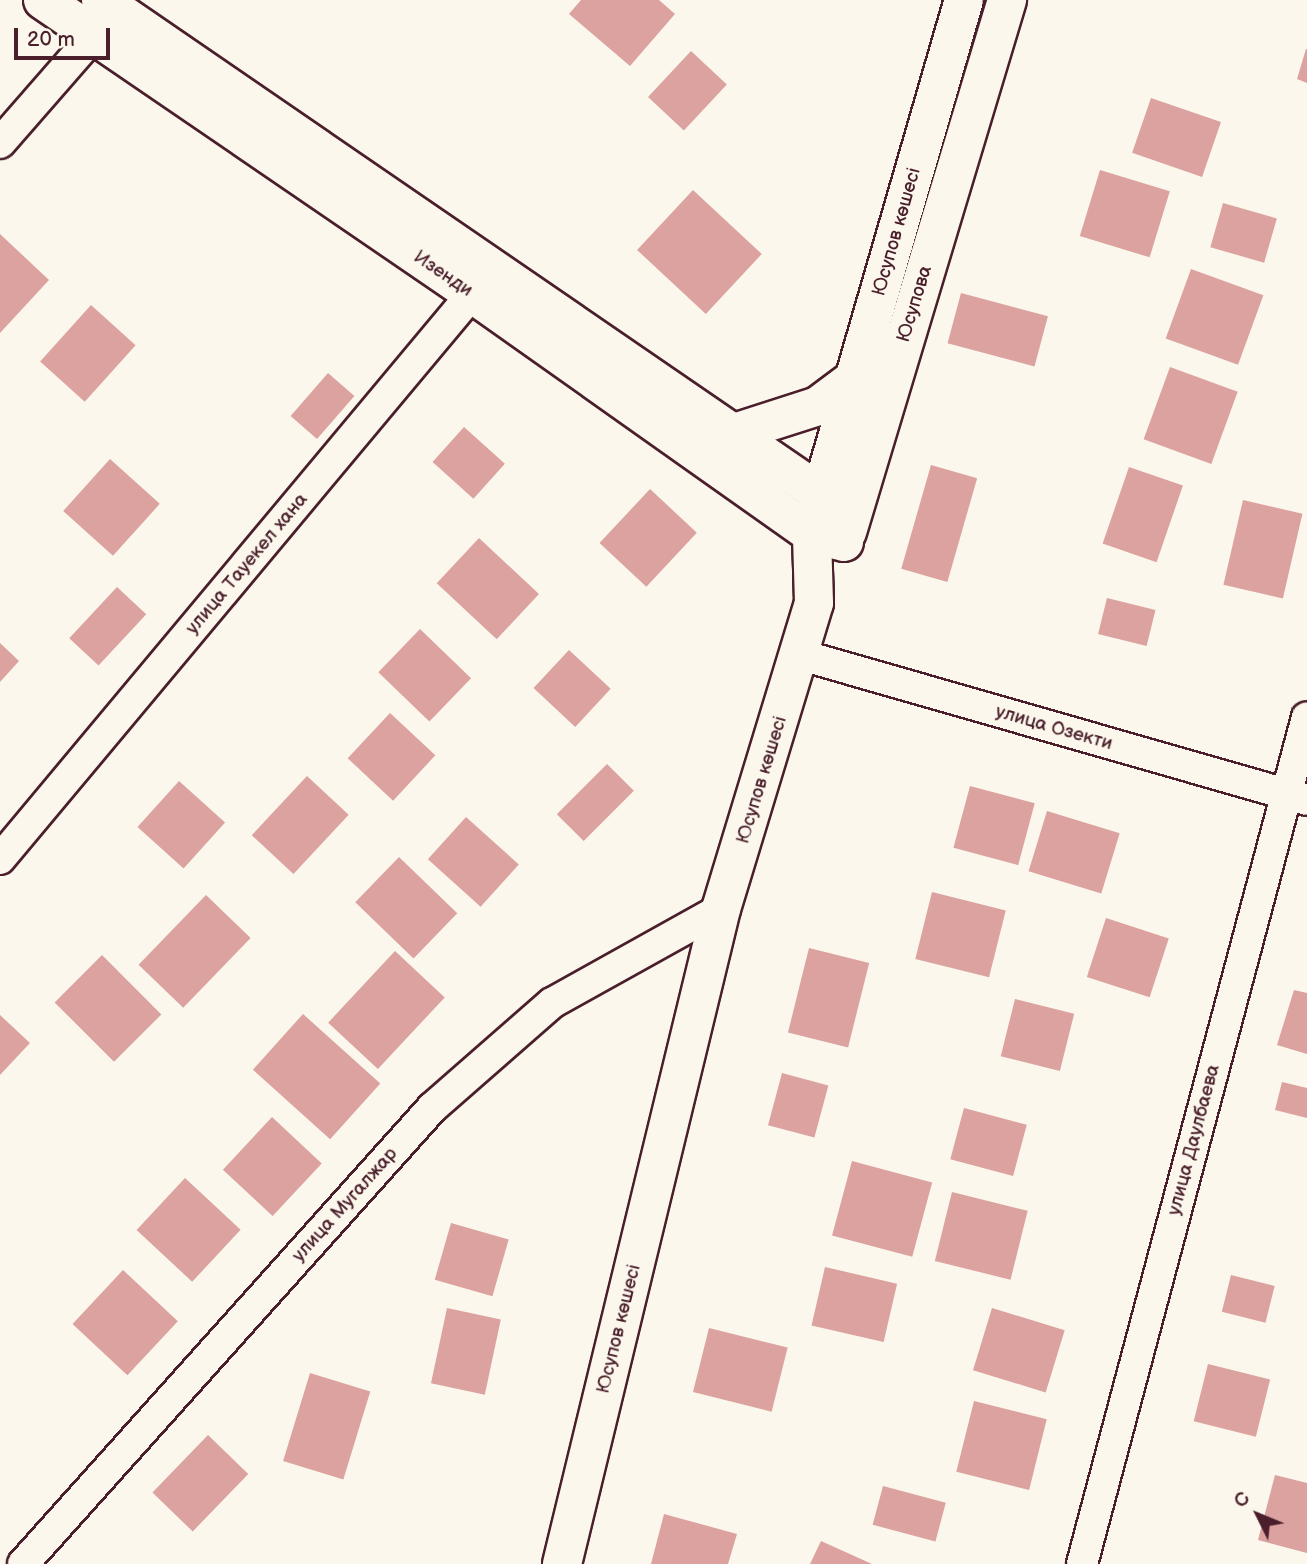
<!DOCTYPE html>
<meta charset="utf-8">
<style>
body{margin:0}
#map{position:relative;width:1307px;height:1564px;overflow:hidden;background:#fbf7ec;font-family:"Balsamiq Sans",sans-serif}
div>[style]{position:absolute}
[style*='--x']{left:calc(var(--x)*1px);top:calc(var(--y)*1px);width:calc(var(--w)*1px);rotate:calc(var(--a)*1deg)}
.building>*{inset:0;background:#dca29f;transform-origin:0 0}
.roads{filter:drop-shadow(2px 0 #4a1f2b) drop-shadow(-2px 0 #4a1f2b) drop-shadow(0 2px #4a1f2b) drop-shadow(0 -2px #4a1f2b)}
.street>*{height:30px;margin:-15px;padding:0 15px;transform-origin:15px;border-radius:15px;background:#fbf7ec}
.secondary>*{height:38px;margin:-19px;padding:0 19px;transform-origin:19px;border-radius:19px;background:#fbf7ec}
span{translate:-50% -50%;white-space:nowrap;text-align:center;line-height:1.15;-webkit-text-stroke:5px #fbf7ec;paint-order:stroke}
.street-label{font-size:19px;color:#4a1f2b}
.north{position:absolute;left:1223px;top:1480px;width:70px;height:70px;-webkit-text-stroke:5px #fbf7ec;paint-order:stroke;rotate:313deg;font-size:19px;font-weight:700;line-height:28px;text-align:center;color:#4a1f2b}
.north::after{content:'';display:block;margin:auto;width:24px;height:32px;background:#4a1f2b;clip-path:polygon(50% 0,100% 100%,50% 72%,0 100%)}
.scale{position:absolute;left:14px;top:28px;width:96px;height:32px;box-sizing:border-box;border:4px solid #4a1f2b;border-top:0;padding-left:9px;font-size:21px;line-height:24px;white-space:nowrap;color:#4a1f2b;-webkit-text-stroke:5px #fbf7ec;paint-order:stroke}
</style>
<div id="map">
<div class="building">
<div style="clip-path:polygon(581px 0,659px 0,675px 14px,630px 66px,569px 14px)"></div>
<div style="clip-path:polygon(1306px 49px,1307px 49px,1307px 83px,1297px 79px)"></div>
<div style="left:691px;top:51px;width:49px;height:63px;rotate:43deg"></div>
<div style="left:1151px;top:98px;width:74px;height:58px;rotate:19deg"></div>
<div style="left:1100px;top:170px;width:73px;height:69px;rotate:17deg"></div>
<div style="left:693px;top:190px;width:94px;height:82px;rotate:43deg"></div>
<div style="left:1223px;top:203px;width:56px;height:46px;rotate:16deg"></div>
<div style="clip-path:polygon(0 234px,49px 280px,0 333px)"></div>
<div style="left:1191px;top:269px;width:77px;height:74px;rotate:20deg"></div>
<div style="left:961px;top:293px;width:90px;height:52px;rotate:15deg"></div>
<div style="left:91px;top:305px;width:60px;height:76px;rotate:42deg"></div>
<div style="left:1170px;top:367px;width:72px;height:77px;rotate:20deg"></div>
<div style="left:328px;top:373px;width:35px;height:57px;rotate:41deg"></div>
<div style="left:464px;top:427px;width:55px;height:47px;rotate:42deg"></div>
<div style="left:110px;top:459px;width:67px;height:70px;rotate:42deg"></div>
<div style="left:931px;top:465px;width:48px;height:108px;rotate:16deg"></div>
<div style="left:1129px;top:467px;width:57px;height:81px;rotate:19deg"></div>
<div style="left:650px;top:489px;width:64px;height:74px;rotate:43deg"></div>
<div style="left:1243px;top:500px;width:61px;height:87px;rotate:13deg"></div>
<div style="left:479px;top:538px;width:82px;height:62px;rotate:43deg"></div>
<div style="left:117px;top:587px;width:40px;height:70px;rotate:43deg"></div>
<div style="left:1107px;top:598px;width:50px;height:37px;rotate:14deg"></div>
<div style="left:420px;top:629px;width:71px;height:60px;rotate:44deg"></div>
<div style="clip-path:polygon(0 643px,19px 661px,0 682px)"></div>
<div style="left:569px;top:650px;width:57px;height:52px;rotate:43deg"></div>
<div style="left:390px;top:713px;width:62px;height:62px;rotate:43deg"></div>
<div style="left:607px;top:764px;width:38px;height:71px;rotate:45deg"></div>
<div style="left:307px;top:776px;width:57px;height:81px;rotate:43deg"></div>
<div style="left:179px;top:781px;width:62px;height:62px;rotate:42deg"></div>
<div style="left:970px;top:786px;width:67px;height:64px;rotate:15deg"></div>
<div style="left:1047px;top:811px;width:76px;height:63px;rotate:17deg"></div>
<div style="left:466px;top:817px;width:71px;height:57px;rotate:42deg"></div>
<div style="left:399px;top:857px;width:81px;height:63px;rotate:44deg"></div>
<div style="left:932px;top:892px;width:76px;height:69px;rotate:14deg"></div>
<div style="left:206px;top:895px;width:62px;height:97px;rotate:44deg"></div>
<div style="left:1106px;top:918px;width:66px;height:62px;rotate:18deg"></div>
<div style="left:809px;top:948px;width:62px;height:87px;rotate:14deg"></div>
<div style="left:395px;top:951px;width:68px;height:98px;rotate:43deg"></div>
<div style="left:102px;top:955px;width:84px;height:67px;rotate:45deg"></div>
<div style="clip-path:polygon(1294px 990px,1307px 993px,1307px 1054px,1277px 1045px)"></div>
<div style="left:1015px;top:999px;width:61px;height:59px;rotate:14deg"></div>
<div style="left:303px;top:1014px;width:104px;height:75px;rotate:42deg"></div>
<div style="clip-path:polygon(0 1015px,30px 1043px,0 1075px)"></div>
<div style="left:782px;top:1073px;width:48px;height:54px;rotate:15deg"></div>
<div style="clip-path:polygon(1282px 1082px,1307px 1088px,1307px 1118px,1275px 1110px)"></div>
<div style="left:964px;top:1108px;width:65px;height:53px;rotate:15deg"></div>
<div style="left:272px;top:1117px;width:68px;height:72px;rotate:43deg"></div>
<div style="left:852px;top:1161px;width:83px;height:77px;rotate:15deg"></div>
<div style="left:185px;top:1178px;width:76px;height:71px;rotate:43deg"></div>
<div style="left:952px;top:1192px;width:78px;height:71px;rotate:14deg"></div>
<div style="left:451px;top:1223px;width:60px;height:59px;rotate:16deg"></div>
<div style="left:825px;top:1267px;width:74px;height:60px;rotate:13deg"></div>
<div style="left:123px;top:1270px;width:75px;height:74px;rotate:43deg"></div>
<div style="left:1231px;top:1275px;width:45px;height:38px;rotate:14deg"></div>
<div style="left:447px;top:1308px;width:55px;height:77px;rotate:12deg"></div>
<div style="left:992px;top:1308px;width:76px;height:65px;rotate:17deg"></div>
<div style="left:709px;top:1328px;width:81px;height:66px;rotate:14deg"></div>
<div style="left:1208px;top:1364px;width:64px;height:59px;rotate:14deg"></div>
<div style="left:310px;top:1373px;width:63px;height:92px;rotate:17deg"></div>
<div style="left:974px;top:1401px;width:75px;height:73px;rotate:14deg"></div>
<div style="left:208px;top:1435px;width:56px;height:80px;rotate:44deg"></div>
<div style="clip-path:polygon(1275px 1475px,1307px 1483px,1307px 1553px,1258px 1540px)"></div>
<div style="left:883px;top:1486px;width:65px;height:40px;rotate:15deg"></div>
<div style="clip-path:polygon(664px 1514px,737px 1534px,728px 1564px,651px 1564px)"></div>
<div style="clip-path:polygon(821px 1541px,872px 1564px,810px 1564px)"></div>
</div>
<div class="roads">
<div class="street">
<div style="--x:0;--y:143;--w:164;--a:-48.9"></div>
<div style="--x:801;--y:655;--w:526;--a:15.99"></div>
<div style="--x:0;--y:859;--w:760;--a:-50.13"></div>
<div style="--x:23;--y:1564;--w:613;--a:-48.11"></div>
<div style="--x:432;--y:1108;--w:159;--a:-41.2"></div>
<div style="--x:552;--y:1003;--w:193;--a:-29.1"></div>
<div style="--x:1082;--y:1564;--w:876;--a:-75.12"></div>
</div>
<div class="secondary">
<div style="--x:43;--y:0;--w:521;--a:34.36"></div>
<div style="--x:473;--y:294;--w:415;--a:35.3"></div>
<div style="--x:812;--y:534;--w:33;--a:14"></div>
<div style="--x:101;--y:0;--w:873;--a:34.45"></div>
<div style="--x:821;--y:494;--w:34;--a:24"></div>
<div style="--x:734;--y:433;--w:88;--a:-17.8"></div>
<div style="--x:818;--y:406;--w:45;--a:-36.9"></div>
<div style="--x:847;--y:532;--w:556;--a:-73.26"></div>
<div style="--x:562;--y:1564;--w:674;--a:-76.36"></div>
<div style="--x:721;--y:909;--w:320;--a:-73.1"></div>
<div style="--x:814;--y:603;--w:69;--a:-91.7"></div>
<div style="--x:812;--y:534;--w:41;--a:-77.3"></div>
<div style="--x:821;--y:494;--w:514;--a:-73.86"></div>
</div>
</div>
<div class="street-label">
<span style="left:897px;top:232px;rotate:-74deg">Юсупов көшесі</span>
<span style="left:443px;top:274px;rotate:34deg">Изенди</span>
<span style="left:915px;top:304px;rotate:-73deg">Юсупова</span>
<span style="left:247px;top:564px;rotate:-50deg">улица Тауекел хана</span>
<span style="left:1054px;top:728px;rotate:16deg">улица Озекти</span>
<span style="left:762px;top:780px;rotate:-73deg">Юсупов көшесі</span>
<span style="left:1194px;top:1140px;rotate:-75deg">улица Даулбаева</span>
<span style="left:345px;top:1205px;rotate:-48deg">улица Мугалжар</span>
<span style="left:619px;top:1329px;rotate:-76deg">Юсупов көшесі</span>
</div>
<div class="north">С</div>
<div class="scale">20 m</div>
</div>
